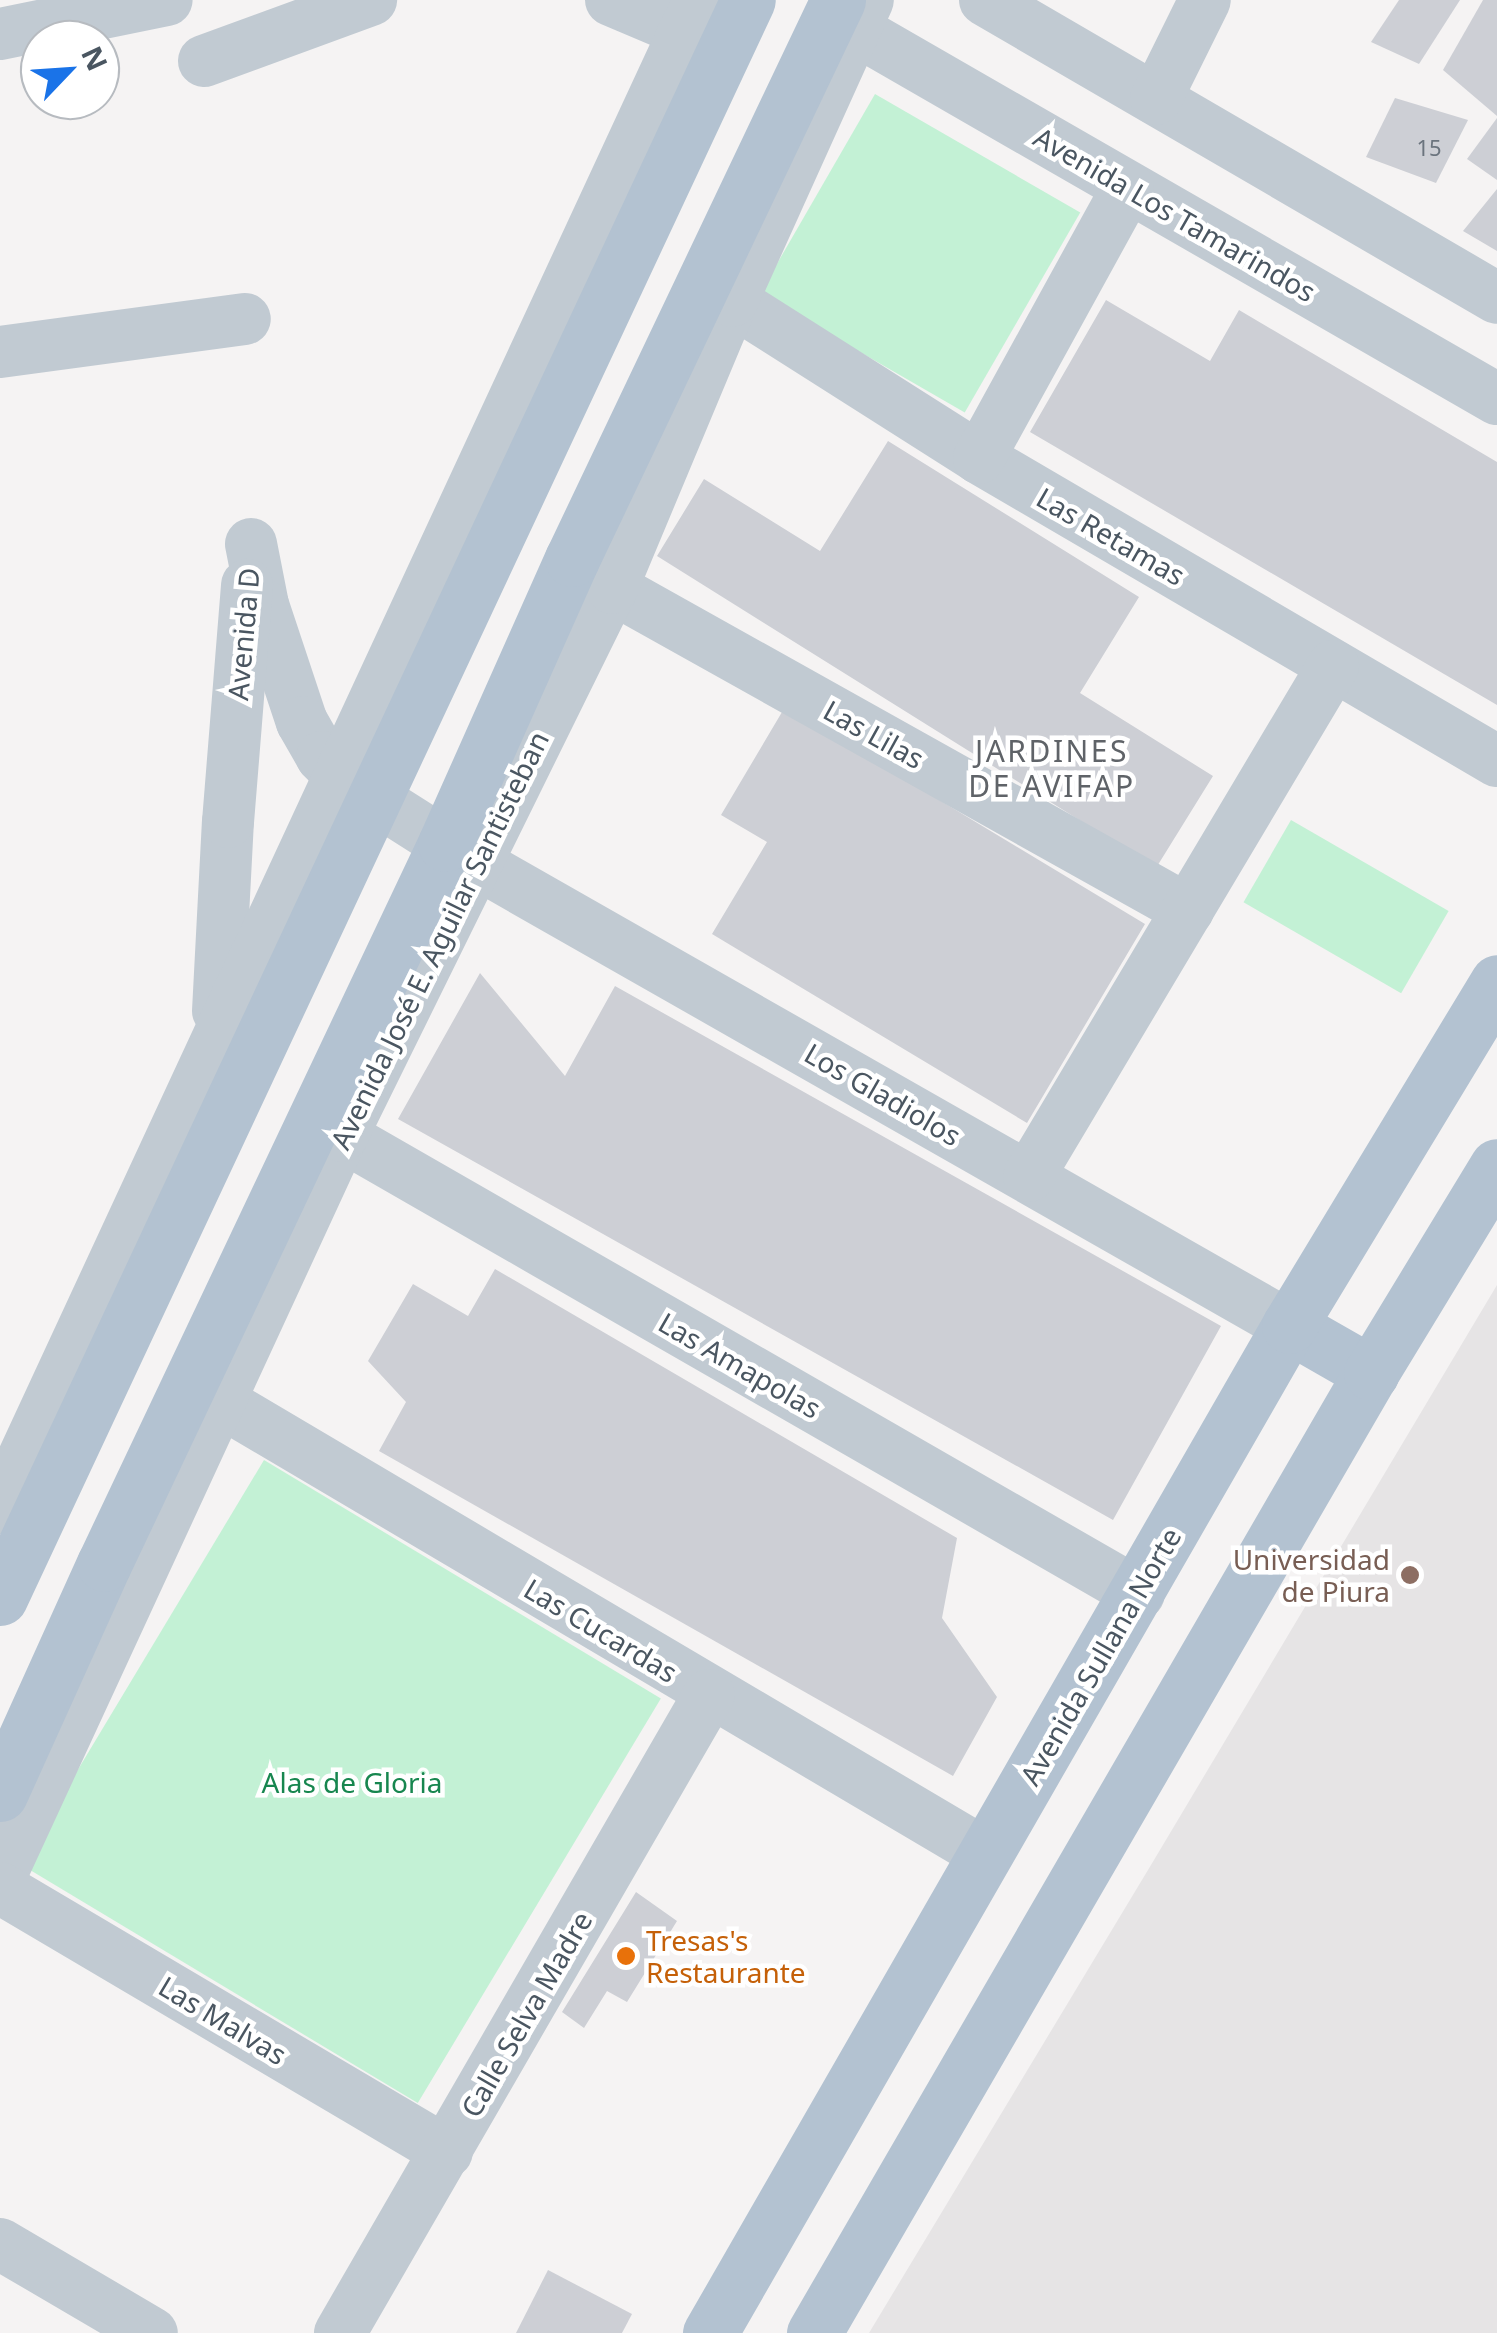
<!DOCTYPE html>
<meta charset="utf-8">
<style>
body{margin:0}
#map{position:relative;width:1497px;height:2333px;overflow:hidden;background:#f5f3f3;font-family:"Noto Sans",sans-serif}
div>[style]{position:absolute}
[style*='--x']{left:calc(var(--x)*1px);top:calc(var(--y)*1px);width:calc(var(--w)*1px);rotate:calc(var(--a)*1deg)}
.education>*{inset:0;background:#e6e4e5}
.green>*{inset:0;background:#c3f1d5;transform-origin:0 0}
.building>*{inset:0;background:#cdcfd5}
.minor>*{height:52px;margin:-26px;padding:0 26px;transform-origin:26px;border-radius:26px;background:#c1cad2}
.major>*{height:55px;margin:-27.5px;padding:0 27.5px;transform-origin:27.5px;border-radius:27.5px;background:#b3c2d1}
.dots>*{width:28px;height:28px;translate:-50% -50%;box-sizing:border-box;border:5px solid #fff;border-radius:50%}
span{translate:-50% -50%;white-space:nowrap;text-align:center;line-height:1.15;-webkit-text-stroke:9px #fff;paint-order:stroke}
.number-label{font-size:22px;color:#6b747e}
.number-label span{-webkit-text-stroke-width:0}
.street-label{font-size:28px;color:#4a5661}
.education-label{font-size:28px;color:#785e54}
.right{translate:-100% -50%;text-align:right}
.park-label{font-size:28px;color:#17864f}
.food-label{font-size:28px;color:#c56008}
.left{translate:0 -50%;text-align:left}
.neighbourhood-label{font-size:30px;color:#5f6368;letter-spacing:2.5px}
.north{position:absolute;left:20px;top:20px;width:100px;height:100px;box-sizing:border-box;background:#fff;border:2px solid #b7bbc0;border-radius:50%;rotate:65deg;font-size:28px;font-weight:700;line-height:40px;text-align:center;color:#4a5661}
.north::after{content:'';display:block;margin:auto;width:35px;height:45px;background:#1a73e8;clip-path:polygon(50% 0,100% 100%,50% 72%,0 100%)}
</style>
<div id="map">
<div class="education">
<div style="clip-path:polygon(1497px 1285px,1497px 2333px,869px 2333px,1151px 1865px)"></div>
</div>
<div class="green">
<div style="left:875px;top:94px;width:237px;height:231px;rotate:30deg"></div>
<div style="left:1291px;top:820px;width:182px;height:95px;rotate:30deg"></div>
<div style="left:264px;top:1460px;width:463px;height:472px;rotate:31deg"></div>
</div>
<div class="building">
<div style="clip-path:polygon(1399px 0,1460px 0,1419px 64px,1371px 42px)"></div>
<div style="clip-path:polygon(1483px 0,1497px 0,1497px 116px,1443px 70px)"></div>
<div style="clip-path:polygon(1395px 98px,1468px 120px,1436px 183px,1366px 157px)"></div>
<div style="clip-path:polygon(1497px 118px,1497px 180px,1467px 159px)"></div>
<div style="clip-path:polygon(1497px 189px,1497px 251px,1463px 231px)"></div>
<div style="clip-path:polygon(1106px 300px,1210px 361px,1239px 310px,1497px 462px,1497px 705px,1030px 432px)"></div>
<div style="clip-path:polygon(888px 441px,1139px 597px,1080px 693px,1213px 776px,1156px 868px,657px 556px,704px 479px,820px 551px)"></div>
<div style="clip-path:polygon(785px 707px,1145px 924px,1027px 1123px,712px 934px,767px 842px,721px 815px)"></div>
<div style="clip-path:polygon(480px 973px,565px 1076px,615px 986px,1221px 1326px,1113px 1520px,398px 1119px)"></div>
<div style="clip-path:polygon(495px 1269px,957px 1538px,942px 1618px,997px 1697px,953px 1776px,379px 1451px,406px 1402px,368px 1361px,413px 1284px,468px 1316px)"></div>
<div style="clip-path:polygon(636px 1892px,677px 1921px,627px 2002px,607px 1991px,584px 2028px,562px 2012px)"></div>
<div style="clip-path:polygon(548px 2270px,632px 2314px,622px 2333px,516px 2333px)"></div>
</div>
<div class="minor">
<div style="--x:611;--y:0;--w:79;--a:23"></div>
<div style="--x:985;--y:0;--w:592;--a:30.2"></div>
<div style="--x:854;--y:29;--w:742;--a:29.92"></div>
<div style="--x:0;--y:34;--w:170;--a:-11.5"></div>
<div style="--x:204;--y:61;--w:178;--a:-20.1"></div>
<div style="--x:1156;--y:99;--w:110;--a:-63.7"></div>
<div style="--x:732;--y:301;--w:293;--a:32.4"></div>
<div style="--x:979;--y:458;--w:600;--a:30.33"></div>
<div style="--x:0;--y:352;--w:247;--a:-7.7"></div>
<div style="--x:979;--y:458;--w:309;--a:-61.2"></div>
<div style="--x:251;--y:544;--w:62;--a:78.9"></div>
<div style="--x:263;--y:605;--w:123;--a:71.6"></div>
<div style="--x:302;--y:722;--w:40;--a:60.3"></div>
<div style="--x:322;--y:757;--w:29;--a:46"></div>
<div style="--x:342;--y:778;--w:159;--a:32.4"></div>
<div style="--x:476;--y:863;--w:936;--a:29.66"></div>
<div style="--x:612;--y:588;--w:660;--a:29.21"></div>
<div style="--x:218;--y:1011;--w:189;--a:-87"></div>
<div style="--x:228;--y:822;--w:238;--a:-85.4"></div>
<div style="--x:342;--y:1136;--w:919;--a:29.88"></div>
<div style="--x:1029;--y:1176;--w:594;--a:-59.2"></div>
<div style="--x:221;--y:1402;--w:886;--a:30.59"></div>
<div style="--x:0;--y:1508;--w:1662;--a:-65.13"></div>
<div style="--x:0;--y:1877;--w:816;--a:-65.22"></div>
<div style="--x:342;--y:1136;--w:611;--a:-63.77"></div>
<div style="--x:612;--y:588;--w:311;--a:-67.3"></div>
<div style="--x:732;--y:301;--w:330;--a:-65.7"></div>
<div style="--x:0;--y:1888;--w:519;--a:30.57"></div>
<div style="--x:0;--y:2244;--w:176;--a:30.4"></div>
<div style="--x:340;--y:2333;--w:737;--a:-59.96"></div>
</div>
<div class="major">
<div style="--x:1289;--y:1326;--w:95;--a:29.8"></div>
<div style="--x:0;--y:1598;--w:1764;--a:-64.92"></div>
<div style="--x:0;--y:1794;--w:252;--a:-65.7"></div>
<div style="--x:104;--y:1564;--w:797;--a:-64.66"></div>
<div style="--x:445;--y:844;--w:312;--a:-66"></div>
<div style="--x:572;--y:559;--w:619;--a:-64.55"></div>
<div style="--x:710;--y:2333;--w:1162;--a:-60.1"></div>
<div style="--x:1289;--y:1326;--w:402;--a:-58.8"></div>
<div style="--x:814;--y:2333;--w:1110;--a:-59.88"></div>
<div style="--x:1371;--y:1373;--w:242;--a:-58.7"></div>
</div>
<div class="dots">
<div style="left:1410px;top:1575px;background:#8d6e63"></div>
<div style="left:626px;top:1956px;background:#e8710a"></div>
</div>
<div class="number-label">
<span style="left:1429px;top:148px">15</span>
</div>
<div class="street-label">
<span style="left:1175px;top:214px;rotate:30deg">Avenida Los Tamarindos</span>
<span style="left:1111px;top:536px;rotate:30deg">Las Retamas</span>
<span style="left:243px;top:634px;rotate:-85deg">Avenida D</span>
<span style="left:874px;top:734px;rotate:29deg">Las Lilas</span>
<span style="left:439px;top:940px;rotate:-64deg">Avenida José E. Aguilar Santisteban</span>
<span style="left:883px;top:1094px;rotate:30deg">Los Gladiolos</span>
<span style="left:740px;top:1365px;rotate:30deg">Las Amapolas</span>
<span style="left:601px;top:1630px;rotate:31deg">Las Cucardas</span>
<span style="left:1100px;top:1656px;rotate:-60deg">Avenida Sullana Norte</span>
<span style="left:526px;top:2014px;rotate:-60deg">Calle Selva Madre</span>
<span style="left:223px;top:2020px;rotate:31deg">Las Malvas</span>
</div>
<div class="education-label">
<span class="right" style="left:1390px;top:1575px">Universidad<br>de Piura</span>
</div>
<div class="park-label">
<span style="left:352px;top:1782px">Alas de Gloria</span>
</div>
<div class="food-label">
<span class="left" style="left:646px;top:1956px">Tresas's<br>Restaurante</span>
</div>
<div class="neighbourhood-label">
<span style="left:1052px;top:768px">JARDINES<br>DE AVIFAP</span>
</div>
<div class="north">N</div>
</div>
